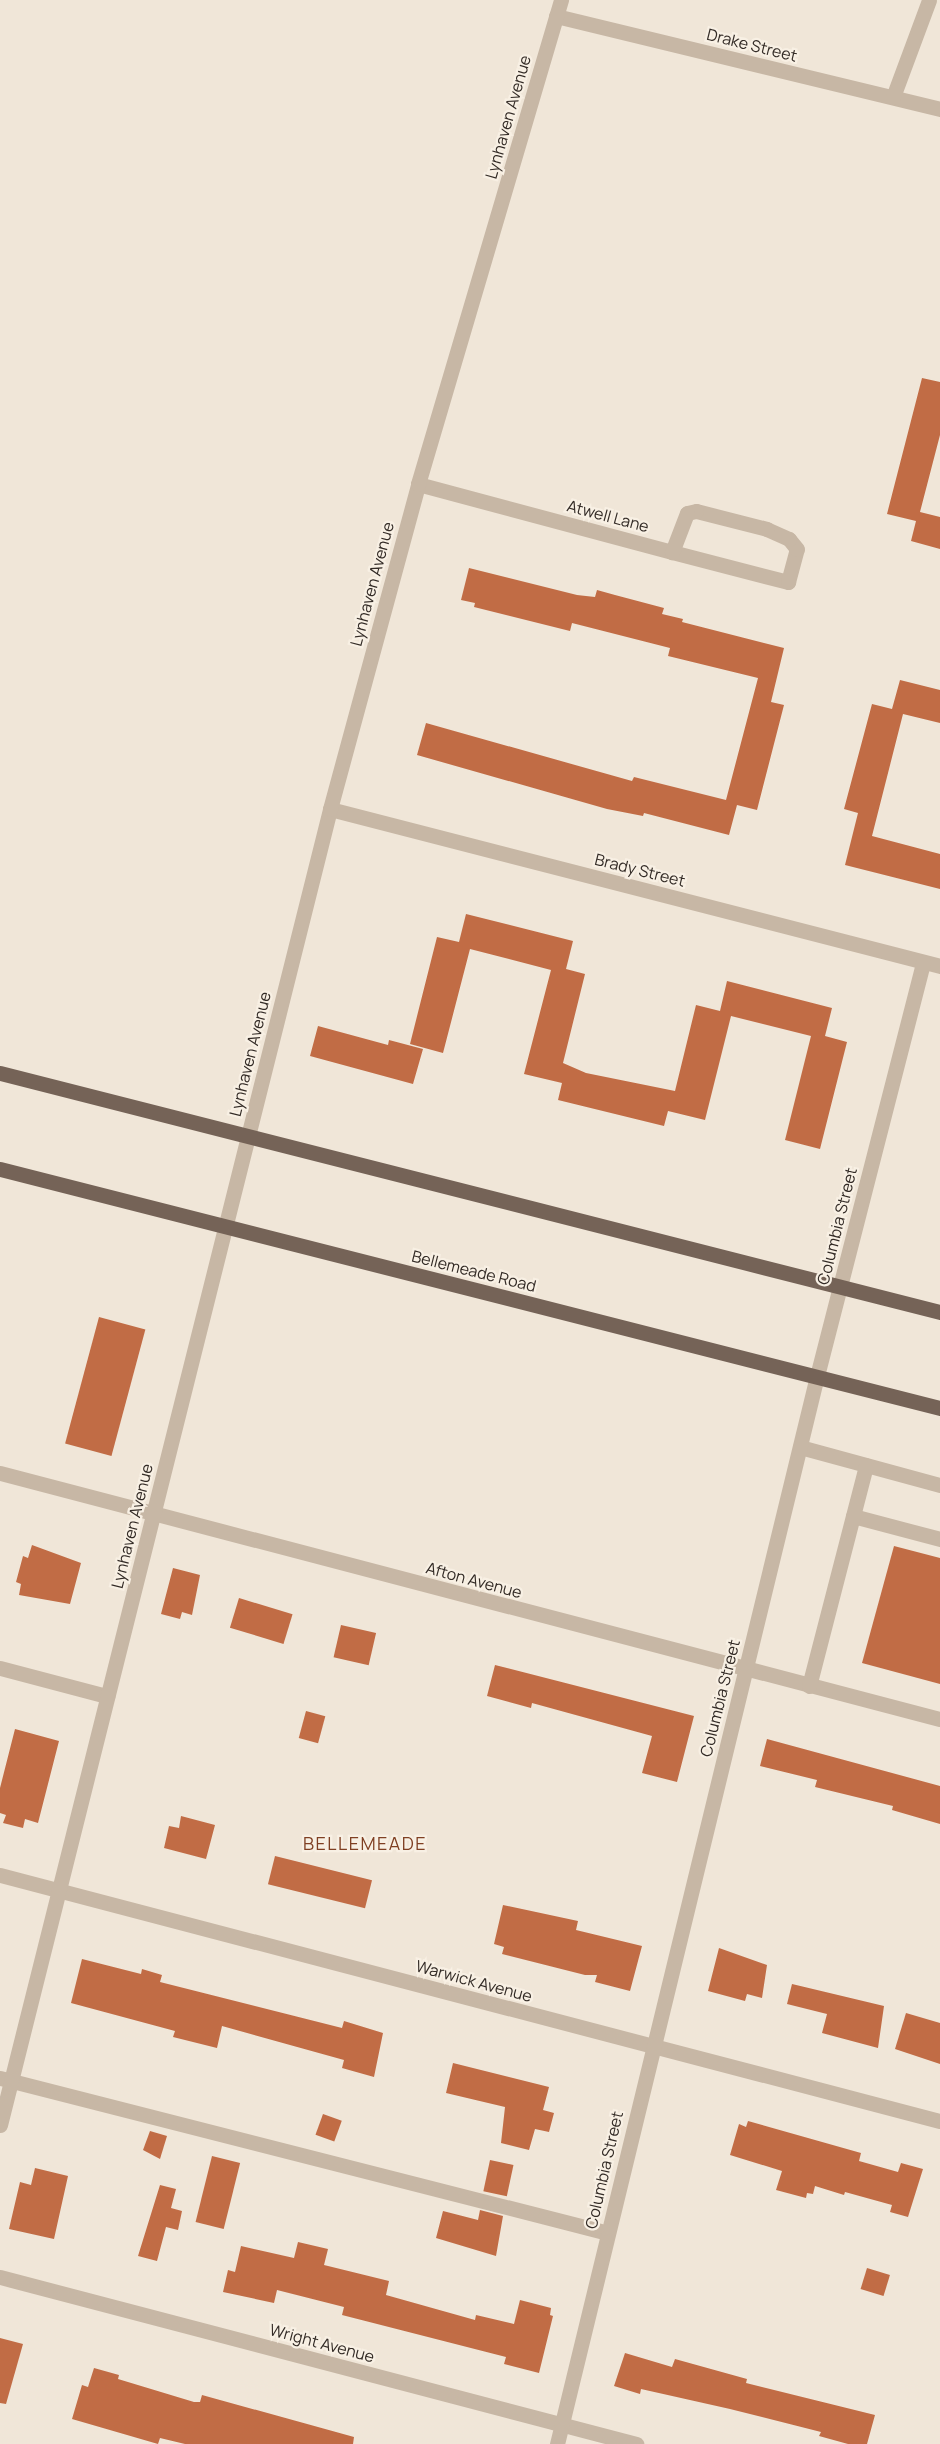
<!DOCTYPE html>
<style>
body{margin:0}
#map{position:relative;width:940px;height:2444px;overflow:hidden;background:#f0e6d8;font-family:Manrope,sans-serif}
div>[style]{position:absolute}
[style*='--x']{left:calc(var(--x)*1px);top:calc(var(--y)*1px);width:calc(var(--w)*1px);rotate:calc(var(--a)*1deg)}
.building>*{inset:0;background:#c16c45;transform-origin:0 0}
.minor>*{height:15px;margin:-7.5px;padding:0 7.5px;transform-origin:7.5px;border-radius:7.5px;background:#c7b7a5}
.major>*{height:15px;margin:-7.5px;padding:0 7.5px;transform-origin:7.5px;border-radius:7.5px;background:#756357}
span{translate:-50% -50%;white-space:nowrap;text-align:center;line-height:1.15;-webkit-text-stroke:4.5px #f8f0e4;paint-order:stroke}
.street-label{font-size:16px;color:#332b26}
.neighbourhood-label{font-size:18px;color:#7f3f22;letter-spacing:1.5px}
</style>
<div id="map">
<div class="building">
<div style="clip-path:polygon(922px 378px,940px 382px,940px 435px,920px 512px,940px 517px,940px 549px,911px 541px,916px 521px,887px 514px)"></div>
<div style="clip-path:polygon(469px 568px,577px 595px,595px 597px,597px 590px,615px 595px,664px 608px,662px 614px,683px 619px,682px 622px,784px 648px,771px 702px,784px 705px,757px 810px,737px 805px,729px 835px,644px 813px,643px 816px,607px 809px,417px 755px,426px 723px,632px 781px,634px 777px,726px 800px,758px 678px,668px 656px,670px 648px,572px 623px,570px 631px,474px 607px,475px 603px,461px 600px)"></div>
<div style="clip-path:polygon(900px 680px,940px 690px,940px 723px,903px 714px,872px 836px,940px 854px,940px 889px,845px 865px,858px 813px,844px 809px,872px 704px,892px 709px)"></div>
<div style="clip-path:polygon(466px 914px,573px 941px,566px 969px,585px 974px,563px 1063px,586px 1073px,675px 1091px,696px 1005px,720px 1011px,727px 981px,832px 1008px,825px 1036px,847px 1042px,820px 1149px,785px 1140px,811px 1036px,731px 1016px,705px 1120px,668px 1111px,664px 1126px,558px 1100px,562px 1083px,524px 1074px,551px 970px,470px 949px,443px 1053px,410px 1044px,437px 937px,459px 942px)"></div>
<div style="clip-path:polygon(318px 1026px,388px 1045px,389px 1040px,423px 1049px,413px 1084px,310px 1056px)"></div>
<div style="left:99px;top:1317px;width:48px;height:131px;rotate:15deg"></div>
<div style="clip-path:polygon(32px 1545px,81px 1563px,70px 1604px,19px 1595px,21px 1584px,16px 1582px,23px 1556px,28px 1558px)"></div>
<div style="clip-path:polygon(894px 1546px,940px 1558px,940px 1684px,862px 1663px)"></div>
<div style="clip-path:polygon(173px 1568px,200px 1575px,192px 1615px,182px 1612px,180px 1619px,161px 1614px)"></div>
<div style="left:239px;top:1598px;width:56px;height:31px;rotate:17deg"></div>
<div style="left:341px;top:1625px;width:36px;height:33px;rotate:13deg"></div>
<div style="clip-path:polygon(495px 1665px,694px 1716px,677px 1782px,642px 1773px,652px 1736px,532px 1703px,531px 1708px,487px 1696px)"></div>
<div style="left:306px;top:1711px;width:20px;height:28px;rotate:15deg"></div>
<div style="clip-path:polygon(15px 1729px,59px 1741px,38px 1823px,25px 1819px,23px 1828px,3px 1823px,6px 1815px,0 1813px,0 1788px)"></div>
<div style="clip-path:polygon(767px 1739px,940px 1786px,940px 1824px,892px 1810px,893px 1806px,815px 1787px,817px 1780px,760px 1766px)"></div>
<div style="clip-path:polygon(181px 1816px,215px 1825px,206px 1859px,164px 1848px,169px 1826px,179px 1828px)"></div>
<div style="left:275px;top:1856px;width:100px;height:29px;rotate:14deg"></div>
<div style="clip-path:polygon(503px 1905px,578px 1921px,576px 1930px,642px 1946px,630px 1991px,595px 1982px,597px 1975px,585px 1975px,502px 1954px,504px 1947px,494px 1944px)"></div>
<div style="clip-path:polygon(719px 1948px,767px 1965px,762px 1998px,747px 1994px,745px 2001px,708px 1991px)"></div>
<div style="clip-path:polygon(82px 1959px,141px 1974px,142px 1969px,162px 1975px,160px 1982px,342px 2028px,344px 2021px,383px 2033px,374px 2077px,342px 2068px,344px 2060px,222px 2026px,217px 2048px,173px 2037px,175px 2031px,71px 2003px)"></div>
<div style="clip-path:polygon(792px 1984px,884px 2006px,878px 2048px,822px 2033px,827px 2014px,787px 2004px)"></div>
<div style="clip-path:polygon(906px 2013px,940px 2023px,940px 2064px,895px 2049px)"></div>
<div style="clip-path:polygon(453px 2063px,549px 2087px,543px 2110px,554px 2113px,549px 2132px,535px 2129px,529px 2150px,501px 2143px,505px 2107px,446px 2093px)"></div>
<div style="left:323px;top:2114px;width:20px;height:22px;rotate:20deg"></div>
<div style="clip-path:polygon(748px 2121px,861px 2153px,859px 2161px,898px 2172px,901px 2163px,923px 2169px,908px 2217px,890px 2212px,892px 2205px,845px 2192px,844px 2195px,815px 2186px,813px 2194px,807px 2193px,806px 2198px,776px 2190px,782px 2171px,730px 2155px,739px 2124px,746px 2127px)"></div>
<div style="clip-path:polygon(150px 2131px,167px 2136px,160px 2159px,143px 2150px)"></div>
<div style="left:212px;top:2156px;width:29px;height:68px;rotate:14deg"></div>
<div style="left:490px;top:2160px;width:24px;height:32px;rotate:12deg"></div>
<div style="clip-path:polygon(35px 2168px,68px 2176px,54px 2239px,9px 2229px,20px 2182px,31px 2185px)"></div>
<div style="clip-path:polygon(160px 2185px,176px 2189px,171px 2208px,182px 2211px,178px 2230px,166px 2227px,157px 2261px,138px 2256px)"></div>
<div style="clip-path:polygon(480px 2210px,503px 2216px,496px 2256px,436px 2238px,443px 2211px,478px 2220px)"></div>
<div style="clip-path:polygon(298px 2242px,328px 2249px,324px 2265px,389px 2281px,386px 2295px,475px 2320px,476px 2315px,514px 2324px,520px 2300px,551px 2308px,550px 2315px,553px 2316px,539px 2373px,504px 2364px,506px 2357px,342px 2315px,344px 2307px,277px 2290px,274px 2303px,223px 2292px,228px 2270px,235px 2272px,241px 2246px,294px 2258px)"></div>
<div style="left:867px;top:2268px;width:24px;height:22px;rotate:17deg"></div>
<div style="clip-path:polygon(0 2338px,23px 2344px,6px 2404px,0 2403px)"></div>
<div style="clip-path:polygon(625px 2353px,672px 2367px,675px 2359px,747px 2379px,746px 2383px,875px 2415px,867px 2444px,848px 2444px,819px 2436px,821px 2432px,730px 2409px,641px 2389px,640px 2394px,614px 2386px)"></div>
<div style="clip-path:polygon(94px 2368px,119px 2375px,118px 2379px,194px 2402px,200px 2402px,202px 2395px,354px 2437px,353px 2444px,185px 2444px,160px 2438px,158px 2444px,72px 2419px,82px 2385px,88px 2387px)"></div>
</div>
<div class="minor">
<div style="--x:556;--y:16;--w:395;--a:13.6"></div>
<div style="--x:893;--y:97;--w:103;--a:-69.6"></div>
<div style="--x:418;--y:484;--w:263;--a:15"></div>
<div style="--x:672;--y:552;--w:120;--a:14.5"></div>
<div style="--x:788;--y:582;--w:34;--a:-75"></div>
<div style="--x:797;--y:549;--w:13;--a:-129"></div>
<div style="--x:789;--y:539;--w:24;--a:-156"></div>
<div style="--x:767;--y:529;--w:73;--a:-165.8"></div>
<div style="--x:696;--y:511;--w:9;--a:167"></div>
<div style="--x:687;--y:513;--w:42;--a:111"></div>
<div style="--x:330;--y:809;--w:630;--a:14.43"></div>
<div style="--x:800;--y:1447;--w:145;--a:15.2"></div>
<div style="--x:0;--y:1473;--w:972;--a:14.67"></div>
<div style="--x:853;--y:1516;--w:90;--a:14.8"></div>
<div style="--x:0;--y:1668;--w:111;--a:14.7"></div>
<div style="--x:809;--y:1686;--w:228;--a:-75.5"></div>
<div style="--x:0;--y:1875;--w:972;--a:14.67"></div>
<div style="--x:0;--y:2078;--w:627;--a:14.3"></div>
<div style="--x:0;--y:2125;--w:1357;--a:-75.92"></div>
<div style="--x:330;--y:809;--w:337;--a:-74.8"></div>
<div style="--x:418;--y:484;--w:505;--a:-73.54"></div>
<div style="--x:0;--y:2277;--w:658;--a:14.71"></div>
<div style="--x:557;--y:2444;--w:1099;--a:-76.32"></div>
<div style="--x:817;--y:1376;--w:427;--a:-75.6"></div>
</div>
<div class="major">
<div style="--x:0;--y:1073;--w:970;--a:14.27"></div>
<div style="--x:0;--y:1169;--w:970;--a:14.27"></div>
</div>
<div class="street-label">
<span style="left:752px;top:45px;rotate:14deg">Drake Street</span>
<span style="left:508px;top:117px;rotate:-74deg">Lynhaven Avenue</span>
<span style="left:608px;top:516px;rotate:15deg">Atwell Lane</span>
<span style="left:372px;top:584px;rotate:-75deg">Lynhaven Avenue</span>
<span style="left:640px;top:870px;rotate:14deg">Brady Street</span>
<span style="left:250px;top:1054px;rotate:-76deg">Lynhaven Avenue</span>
<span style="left:837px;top:1226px;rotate:-76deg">Columbia Street</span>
<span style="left:474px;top:1271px;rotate:14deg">Bellemeade Road</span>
<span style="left:132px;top:1526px;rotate:-76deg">Lynhaven Avenue</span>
<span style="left:474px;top:1580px;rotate:15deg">Afton Avenue</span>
<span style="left:720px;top:1698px;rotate:-76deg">Columbia Street</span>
<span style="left:474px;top:1981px;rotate:15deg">Warwick Avenue</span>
<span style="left:604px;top:2170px;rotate:-77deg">Columbia Street</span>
<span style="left:322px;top:2343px;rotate:15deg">Wright Avenue</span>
</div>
<div class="neighbourhood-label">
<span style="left:365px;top:1843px">BELLEMEADE</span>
</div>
</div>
